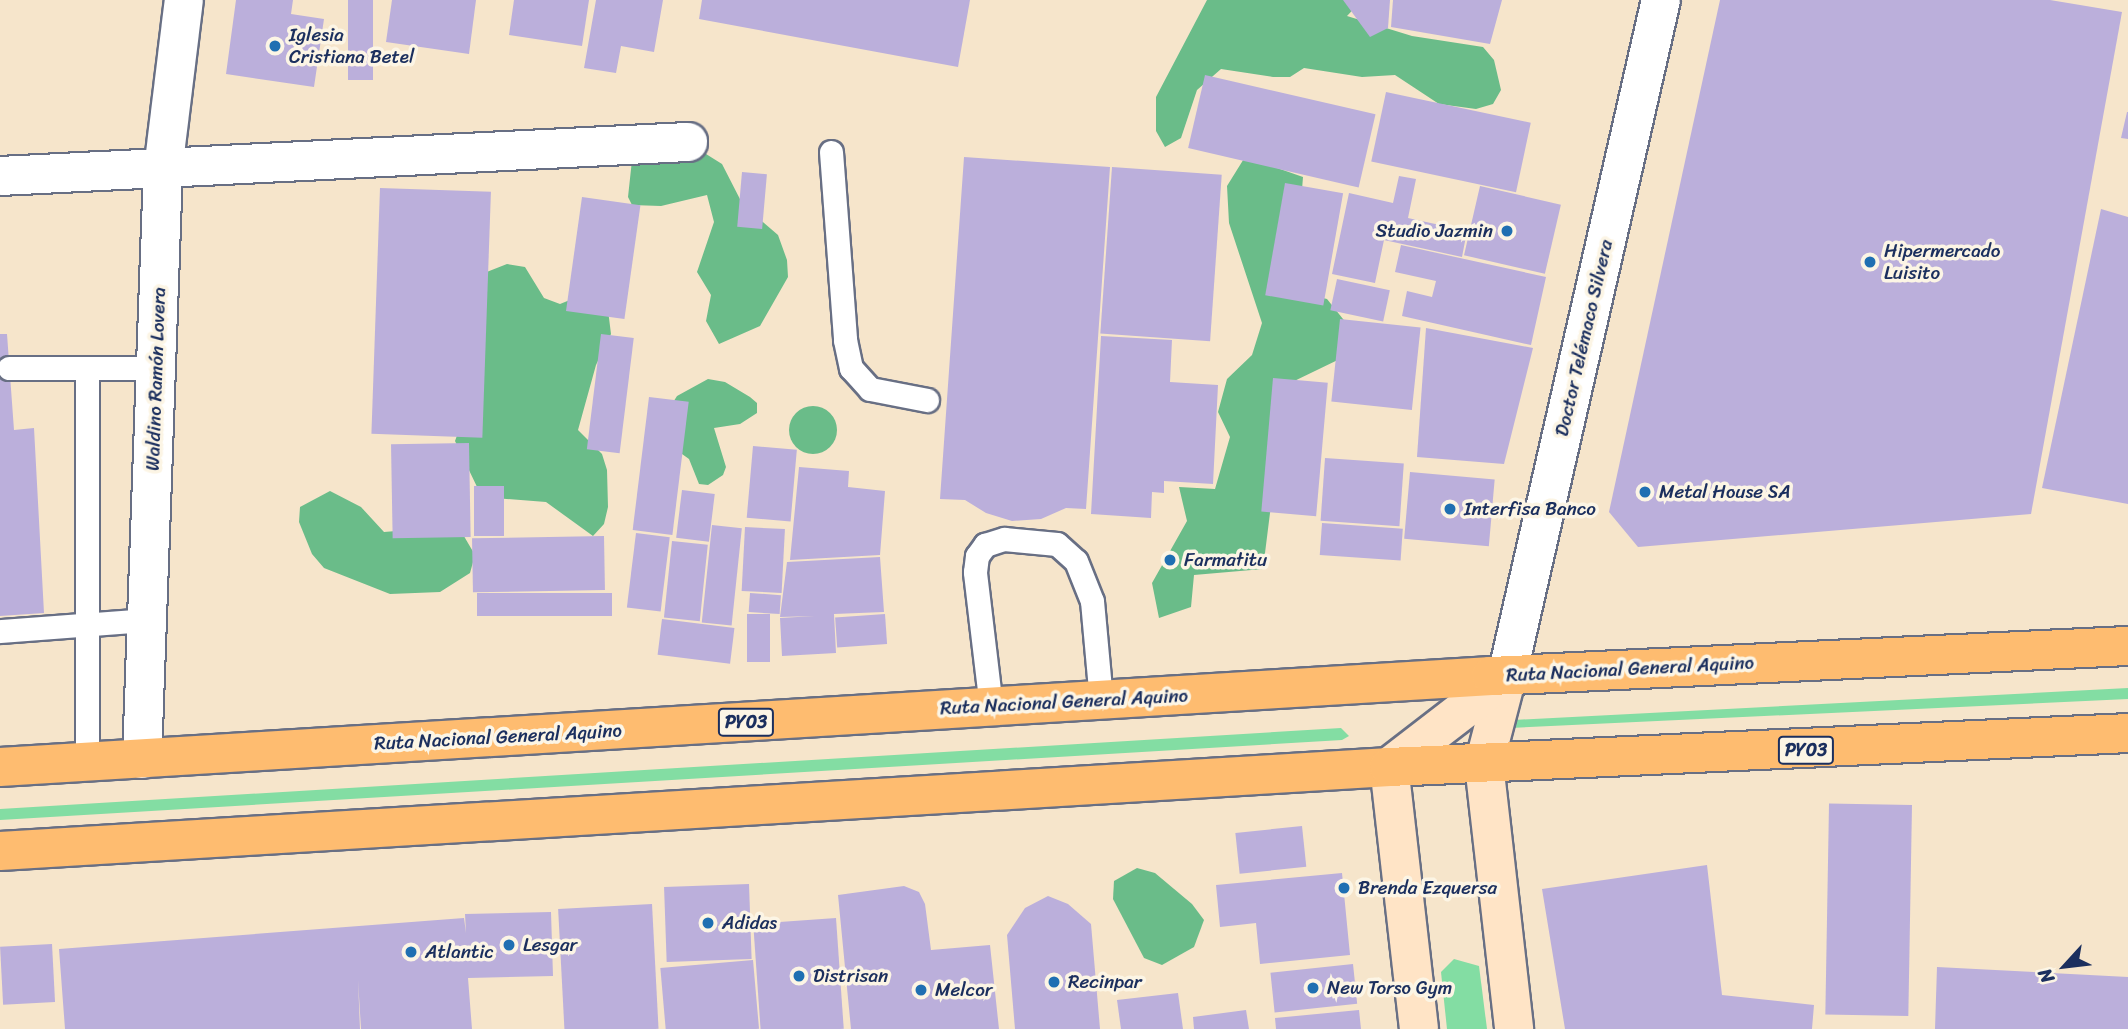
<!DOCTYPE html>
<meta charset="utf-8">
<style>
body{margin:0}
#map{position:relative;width:2128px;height:1029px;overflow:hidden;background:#f6e5cb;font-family:Sriracha,sans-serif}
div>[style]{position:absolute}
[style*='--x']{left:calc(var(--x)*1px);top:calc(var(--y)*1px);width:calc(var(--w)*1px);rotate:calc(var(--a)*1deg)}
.green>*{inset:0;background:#83dda3}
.forest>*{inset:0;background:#6abc89}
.round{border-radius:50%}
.building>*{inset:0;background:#bbafdb;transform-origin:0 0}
.roads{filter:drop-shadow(2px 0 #686f84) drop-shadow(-2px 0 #686f84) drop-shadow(0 2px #686f84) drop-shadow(0 -2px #686f84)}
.lane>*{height:23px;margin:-11.5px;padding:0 11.5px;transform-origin:11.5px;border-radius:11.5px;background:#fff}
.street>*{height:38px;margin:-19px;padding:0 19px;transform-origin:19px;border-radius:19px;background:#fff}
.secondary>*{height:38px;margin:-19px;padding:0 19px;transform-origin:19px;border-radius:19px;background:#ffe4c6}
.highway>*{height:38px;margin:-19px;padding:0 19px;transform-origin:19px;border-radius:19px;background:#febc70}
.dots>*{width:19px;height:19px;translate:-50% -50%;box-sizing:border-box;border:4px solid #fcf5e5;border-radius:50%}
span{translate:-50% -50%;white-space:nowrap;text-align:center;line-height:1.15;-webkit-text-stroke:7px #fcf5e5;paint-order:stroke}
.shield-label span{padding:2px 5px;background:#fcf5e5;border:2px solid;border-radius:5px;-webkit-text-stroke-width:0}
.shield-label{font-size:18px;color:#1b2f5e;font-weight:700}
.poi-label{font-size:19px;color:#1b2f5e}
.left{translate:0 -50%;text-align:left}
.right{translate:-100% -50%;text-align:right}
.street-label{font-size:19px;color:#1b2f5e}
.north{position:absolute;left:2030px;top:931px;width:70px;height:70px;-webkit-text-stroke:5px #fcf5e5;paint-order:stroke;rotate:243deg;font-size:19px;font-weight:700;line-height:28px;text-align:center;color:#1b2f5e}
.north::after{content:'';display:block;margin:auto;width:24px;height:32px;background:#1b2f5e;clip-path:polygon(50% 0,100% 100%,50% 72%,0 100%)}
</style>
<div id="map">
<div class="green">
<div style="clip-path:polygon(2128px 688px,2128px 699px,1510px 728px,1514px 720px)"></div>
<div style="clip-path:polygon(1341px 728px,1349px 736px,1342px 740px,0 820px,0 809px)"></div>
<div style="clip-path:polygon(1454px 959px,1479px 966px,1487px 1029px,1447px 1029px,1441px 972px)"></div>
</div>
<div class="forest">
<div style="clip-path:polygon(1207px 0,1362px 0,1347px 16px,1412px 36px,1483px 47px,1494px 60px,1501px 90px,1493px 104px,1476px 109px,1439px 104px,1395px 75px,1362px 77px,1304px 68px,1290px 77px,1273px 77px,1221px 69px,1197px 90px,1181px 138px,1165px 147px,1156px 131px,1156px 97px)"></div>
<div style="clip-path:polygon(690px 144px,722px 164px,743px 205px,778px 235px,787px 260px,788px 277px,760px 326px,719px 344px,706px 321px,711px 295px,697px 272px,714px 222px,707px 195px,661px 206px,632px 205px,628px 197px,632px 160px)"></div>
<div style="clip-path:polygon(1245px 157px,1303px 177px,1294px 291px,1327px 299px,1347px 324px,1346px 356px,1286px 385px,1263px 569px,1194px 575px,1191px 607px,1159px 618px,1152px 583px,1187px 521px,1179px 487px,1215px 489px,1230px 437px,1218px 412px,1227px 379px,1252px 355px,1262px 323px,1229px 223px,1227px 186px)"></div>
<div style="clip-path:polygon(507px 264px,525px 267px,544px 298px,560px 304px,592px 291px,607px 302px,611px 334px,596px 365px,578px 430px,602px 454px,607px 470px,608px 507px,604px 524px,593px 536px,546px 502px,494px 498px,479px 491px,455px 441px,480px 372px,474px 277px)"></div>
<div style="clip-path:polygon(708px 379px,725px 382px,750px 397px,757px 403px,757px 413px,740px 424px,714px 428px,726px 467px,723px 475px,708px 485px,699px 484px,689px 459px,682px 454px,672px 404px,677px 396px)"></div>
<div class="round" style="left:789px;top:406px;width:48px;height:48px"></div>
<div style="clip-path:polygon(330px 491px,361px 507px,384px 532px,458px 526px,475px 555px,470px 573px,440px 592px,390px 594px,324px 568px,312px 554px,299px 522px,300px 507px)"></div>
<div style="clip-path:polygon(1137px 868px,1155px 873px,1192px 904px,1204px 920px,1194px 947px,1162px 965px,1144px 958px,1113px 899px,1114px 881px)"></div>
</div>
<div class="building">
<div style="clip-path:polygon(236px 0,293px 0,291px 14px,324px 19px,314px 87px,226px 74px)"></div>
<div style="left:348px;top:0;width:25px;height:80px"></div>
<div style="clip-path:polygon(392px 0,476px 0,469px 54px,386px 42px)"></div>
<div style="clip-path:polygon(514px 0,589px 0,582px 46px,509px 35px)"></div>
<div style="clip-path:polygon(596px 0,663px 0,654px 52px,621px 46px,616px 73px,584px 68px)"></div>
<div style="clip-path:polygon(702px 0,970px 0,958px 67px,699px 19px)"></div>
<div style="clip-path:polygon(1343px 0,1390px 0,1388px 28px,1370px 37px)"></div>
<div style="clip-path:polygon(1393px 0,1502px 0,1490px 44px,1391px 27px)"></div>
<div style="clip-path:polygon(1720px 0,2050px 0,2122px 12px,2031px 514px,1638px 547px,1609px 512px)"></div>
<div style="left:1205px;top:75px;width:175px;height:75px;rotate:13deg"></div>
<div style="left:1386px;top:92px;width:148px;height:71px;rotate:12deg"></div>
<div style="clip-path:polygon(2127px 112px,2128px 112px,2128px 139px,2121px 138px)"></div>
<div style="clip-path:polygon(964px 157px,1110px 167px,1086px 509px,1066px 508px,1041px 519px,1012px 521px,986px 513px,965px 500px,940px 499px)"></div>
<div style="left:1112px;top:167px;width:110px;height:167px;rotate:4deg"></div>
<div style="left:742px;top:172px;width:25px;height:55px;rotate:5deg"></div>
<div style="clip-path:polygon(1399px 176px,1416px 179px,1408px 218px,1467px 231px,1462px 257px,1384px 240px,1375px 283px,1332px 274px,1349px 193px,1393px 203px)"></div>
<div style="left:1285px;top:183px;width:59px;height:114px;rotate:10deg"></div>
<div style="left:1480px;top:186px;width:83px;height:71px;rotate:13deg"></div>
<div style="left:380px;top:188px;width:111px;height:246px;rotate:2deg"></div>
<div style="left:582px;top:197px;width:59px;height:115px;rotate:8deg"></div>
<div style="clip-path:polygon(2101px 209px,2128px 217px,2128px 504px,2042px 488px)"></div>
<div style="clip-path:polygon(1401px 245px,1546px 277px,1531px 345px,1402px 316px,1407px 291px,1432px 297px,1436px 281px,1395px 272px)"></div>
<div style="left:1337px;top:279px;width:54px;height:32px;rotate:12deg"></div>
<div style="left:1340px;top:319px;width:81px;height:83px;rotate:6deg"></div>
<div style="clip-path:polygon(1426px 328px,1533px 348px,1504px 464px,1417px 457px)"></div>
<div style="clip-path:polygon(0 334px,7px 334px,14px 430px,34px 428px,44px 613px,0 616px)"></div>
<div style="left:601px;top:334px;width:33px;height:116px;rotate:7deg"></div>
<div style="clip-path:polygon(1101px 336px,1172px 340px,1170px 382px,1218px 385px,1213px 484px,1164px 481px,1164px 493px,1152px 492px,1151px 518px,1091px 514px)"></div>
<div style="left:1273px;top:378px;width:55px;height:134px;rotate:5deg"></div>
<div style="left:649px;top:397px;width:40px;height:134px;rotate:7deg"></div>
<div style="left:469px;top:443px;width:94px;height:78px;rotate:89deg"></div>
<div style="left:753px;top:446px;width:44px;height:72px;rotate:5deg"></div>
<div style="left:1325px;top:458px;width:79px;height:63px;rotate:4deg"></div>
<div style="clip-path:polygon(799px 467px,849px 471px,848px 487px,885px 491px,880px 555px,790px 560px)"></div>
<div style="left:1410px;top:472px;width:85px;height:67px;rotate:5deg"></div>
<div style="left:474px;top:486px;width:30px;height:50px"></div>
<div style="left:682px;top:490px;width:33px;height:48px;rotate:7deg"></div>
<div style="left:1322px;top:523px;width:81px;height:32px;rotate:4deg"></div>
<div style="left:712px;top:525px;width:30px;height:98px;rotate:6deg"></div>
<div style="left:745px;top:527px;width:40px;height:64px;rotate:3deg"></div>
<div style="left:636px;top:533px;width:34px;height:75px;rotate:7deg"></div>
<div style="left:604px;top:536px;width:54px;height:132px;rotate:89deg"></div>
<div style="left:672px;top:541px;width:36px;height:77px;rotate:6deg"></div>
<div style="clip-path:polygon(880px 557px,884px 612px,834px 614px,836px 653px,782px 656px,780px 618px,815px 616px,780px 617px,787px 562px)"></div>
<div style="left:612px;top:593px;width:23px;height:135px;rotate:90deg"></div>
<div style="left:750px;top:593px;width:31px;height:19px;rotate:4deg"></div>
<div style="left:747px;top:614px;width:23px;height:48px"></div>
<div style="left:885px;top:614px;width:30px;height:50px;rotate:86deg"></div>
<div style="left:662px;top:619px;width:73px;height:36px;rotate:7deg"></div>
<div style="left:1912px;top:805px;width:211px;height:83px;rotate:91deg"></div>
<div style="left:1302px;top:826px;width:41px;height:67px;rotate:84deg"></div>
<div style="clip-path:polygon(1707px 865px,1722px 995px,1814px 1005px,1812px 1029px,1565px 1029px,1542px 889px)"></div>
<div style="clip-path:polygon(1342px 873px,1350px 955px,1260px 964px,1256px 923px,1220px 927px,1216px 885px)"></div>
<div style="left:749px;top:884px;width:75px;height:85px;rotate:88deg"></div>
<div style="clip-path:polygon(904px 886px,919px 892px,925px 904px,931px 950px,990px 945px,999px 1029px,851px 1029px,838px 895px)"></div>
<div style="clip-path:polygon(1048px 896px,1068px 904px,1091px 924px,1100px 1029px,1015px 1029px,1007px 935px,1025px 908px)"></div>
<div style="left:652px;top:904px;width:125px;height:94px;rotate:87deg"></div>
<div style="clip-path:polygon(551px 912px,553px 976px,468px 978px,472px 1029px,361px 1029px,358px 980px,360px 1029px,65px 1029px,59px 949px,464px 918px,466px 933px,465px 914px)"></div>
<div style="left:836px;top:918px;width:111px;height:83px;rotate:86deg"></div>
<div style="left:52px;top:944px;width:58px;height:52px;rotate:87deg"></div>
<div style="left:753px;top:960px;width:69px;height:93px;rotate:85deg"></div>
<div style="left:1353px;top:964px;width:40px;height:83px;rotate:84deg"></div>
<div style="clip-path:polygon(1937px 967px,2128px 977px,2128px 1029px,1935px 1029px)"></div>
<div style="clip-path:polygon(1178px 993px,1183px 1029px,1121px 1029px,1117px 1000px)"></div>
<div style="clip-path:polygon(1246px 1010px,1249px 1029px,1194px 1029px,1193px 1017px)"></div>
<div style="clip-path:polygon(1359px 1010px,1361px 1029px,1276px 1029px,1275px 1018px)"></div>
</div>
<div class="roads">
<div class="lane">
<div style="--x:831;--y:152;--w:189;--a:85.7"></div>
<div style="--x:845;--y:340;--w:29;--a:78"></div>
<div style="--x:851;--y:368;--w:28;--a:48"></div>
<div style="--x:870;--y:389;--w:58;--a:10.9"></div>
<div style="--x:9;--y:368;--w:147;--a:0"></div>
<div style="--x:0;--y:631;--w:147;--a:-4.3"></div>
<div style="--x:991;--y:707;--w:136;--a:-96.8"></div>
<div style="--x:975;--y:572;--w:16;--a:-83"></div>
<div style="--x:977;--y:556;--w:14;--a:-54"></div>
<div style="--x:985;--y:545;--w:20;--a:-18"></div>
<div style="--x:1004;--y:539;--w:53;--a:5.4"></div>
<div style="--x:1057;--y:544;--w:25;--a:42"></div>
<div style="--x:1076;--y:561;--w:43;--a:68.2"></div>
<div style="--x:1092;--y:601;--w:99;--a:84.8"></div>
<div style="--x:87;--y:762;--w:394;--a:-90"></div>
</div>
<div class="street">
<div style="--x:0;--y:176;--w:689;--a:-2.83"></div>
<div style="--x:1507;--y:676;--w:693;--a:-77.17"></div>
<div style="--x:142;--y:759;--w:589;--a:-87.96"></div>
<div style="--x:163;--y:170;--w:171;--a:-83"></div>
</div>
<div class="secondary">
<div style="--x:1507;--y:676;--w:91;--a:104.6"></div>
<div style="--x:1484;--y:764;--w:267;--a:83.5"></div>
<div style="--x:1419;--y:1029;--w:264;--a:-96.5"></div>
<div style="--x:1389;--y:767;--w:149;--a:-37.6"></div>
</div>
<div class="highway">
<div style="--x:0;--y:767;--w:1494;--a:-3.49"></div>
<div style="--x:1491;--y:676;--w:638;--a:-2.7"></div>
<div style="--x:0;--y:851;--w:1392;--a:-3.46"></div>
<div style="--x:1389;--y:767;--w:740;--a:-2.63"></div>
</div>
</div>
<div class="dots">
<div style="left:275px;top:46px;background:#1f6fb2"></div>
<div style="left:1507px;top:231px;background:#1f6fb2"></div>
<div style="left:1870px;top:262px;background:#1f6fb2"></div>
<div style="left:1645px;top:492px;background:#1f6fb2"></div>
<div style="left:1450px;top:509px;background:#1f6fb2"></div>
<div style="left:1170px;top:560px;background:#1f6fb2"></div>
<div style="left:1344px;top:888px;background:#1f6fb2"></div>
<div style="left:708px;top:923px;background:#1f6fb2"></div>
<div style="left:509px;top:945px;background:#1f6fb2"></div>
<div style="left:411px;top:952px;background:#1f6fb2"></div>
<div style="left:799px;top:976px;background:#1f6fb2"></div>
<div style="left:1054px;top:982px;background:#1f6fb2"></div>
<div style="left:1313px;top:988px;background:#1f6fb2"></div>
<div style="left:921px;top:990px;background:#1f6fb2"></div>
</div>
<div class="shield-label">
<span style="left:746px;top:722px">PY03</span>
<span style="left:1806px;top:750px">PY03</span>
</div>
<div class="poi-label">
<span class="left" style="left:289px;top:46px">Iglesia<br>Cristiana Betel</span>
<span class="right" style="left:1493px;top:231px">Studio Jazmin</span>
<span class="left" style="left:1884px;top:262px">Hipermercado<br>Luisito</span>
<span class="left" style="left:1659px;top:492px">Metal House SA</span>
<span class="left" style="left:1464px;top:509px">Interfisa Banco</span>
<span class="left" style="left:1184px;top:560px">Farmatitu</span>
<span class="left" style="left:1358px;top:888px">Brenda Ezquersa</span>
<span class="left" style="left:722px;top:923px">Adidas</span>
<span class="left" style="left:523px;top:945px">Lesgar</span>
<span class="left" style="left:425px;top:952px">Atlantic</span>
<span class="left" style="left:813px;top:976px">Distrisan</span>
<span class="left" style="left:1068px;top:982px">Recinpar</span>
<span class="left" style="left:1327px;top:988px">New Torso Gym</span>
<span class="left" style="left:935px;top:990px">Melcor</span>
</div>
<div class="street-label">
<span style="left:1584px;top:338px;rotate:-77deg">Doctor Telémaco Silvera</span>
<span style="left:156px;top:379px;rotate:-88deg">Waldino Ramón Lovera</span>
<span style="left:1630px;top:669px;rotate:-3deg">Ruta Nacional General Aquino</span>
<span style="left:1064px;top:702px;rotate:-3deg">Ruta Nacional General Aquino</span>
<span style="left:498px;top:737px;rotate:-3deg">Ruta Nacional General Aquino</span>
</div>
<div class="north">N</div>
</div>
